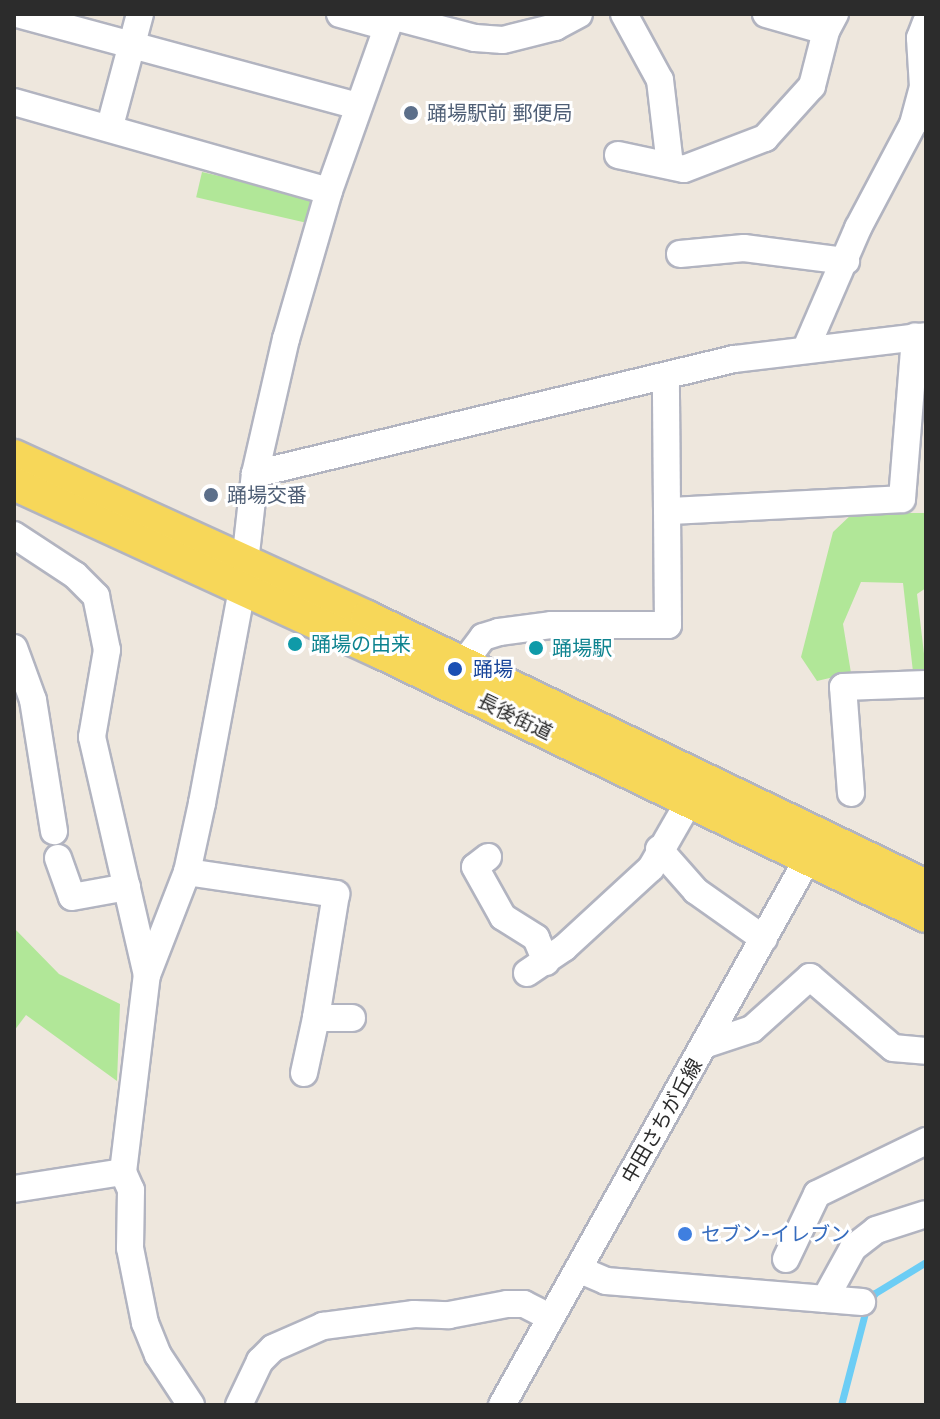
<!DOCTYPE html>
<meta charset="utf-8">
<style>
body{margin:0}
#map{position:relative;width:940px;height:1419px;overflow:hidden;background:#eee7dd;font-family:Inter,"Noto Sans JP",sans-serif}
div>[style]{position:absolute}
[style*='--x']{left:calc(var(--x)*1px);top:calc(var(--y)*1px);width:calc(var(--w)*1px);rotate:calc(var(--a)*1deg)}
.green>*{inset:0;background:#b1e798;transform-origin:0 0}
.stream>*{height:7px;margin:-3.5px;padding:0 3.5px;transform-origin:3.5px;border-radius:3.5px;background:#6ccdf5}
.roads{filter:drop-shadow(2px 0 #b2b4c0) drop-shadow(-2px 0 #b2b4c0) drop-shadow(0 2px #b2b4c0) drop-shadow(0 -2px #b2b4c0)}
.minor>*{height:26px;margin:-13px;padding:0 13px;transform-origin:13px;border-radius:13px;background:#fff}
.major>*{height:32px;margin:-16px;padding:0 16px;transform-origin:16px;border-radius:16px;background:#f7d759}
.dots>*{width:22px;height:22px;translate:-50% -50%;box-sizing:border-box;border:4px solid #fff;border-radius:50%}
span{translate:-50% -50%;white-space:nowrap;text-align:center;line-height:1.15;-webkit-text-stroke:6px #fff;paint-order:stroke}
.service-label{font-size:20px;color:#4e5e75}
.left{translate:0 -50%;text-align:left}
.culture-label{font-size:20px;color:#0d838f}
.transit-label{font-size:20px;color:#164399}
.street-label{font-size:20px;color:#2c2c2c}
.shop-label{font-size:20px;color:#366cbe}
.frame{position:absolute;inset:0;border:16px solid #2c2c2c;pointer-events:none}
</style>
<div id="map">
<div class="green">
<div style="left:202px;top:172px;width:114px;height:26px;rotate:13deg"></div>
<div style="clip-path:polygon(853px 513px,926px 513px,926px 588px,917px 594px,926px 671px,913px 672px,903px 583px,861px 582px,843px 624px,851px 673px,817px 681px,801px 657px,833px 532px)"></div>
<div style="clip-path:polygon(14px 928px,59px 974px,120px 1004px,117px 1081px,26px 1015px,14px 1031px)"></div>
</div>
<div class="stream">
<div style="--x:841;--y:1405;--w:99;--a:-75.4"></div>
<div style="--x:866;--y:1309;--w:18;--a:-61"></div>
<div style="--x:875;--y:1293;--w:60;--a:-31.3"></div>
</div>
<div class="roads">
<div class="minor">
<div style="--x:17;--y:14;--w:352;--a:15.1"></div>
<div style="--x:340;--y:14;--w:49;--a:15.5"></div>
<div style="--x:624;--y:14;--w:75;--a:61.4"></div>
<div style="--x:660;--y:80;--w:86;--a:83.3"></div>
<div style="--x:766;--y:14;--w:62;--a:15.8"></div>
<div style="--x:826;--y:31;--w:19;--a:-62"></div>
<div style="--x:391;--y:16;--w:87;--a:14.7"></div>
<div style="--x:475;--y:38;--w:28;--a:4"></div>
<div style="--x:503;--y:40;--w:54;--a:-14"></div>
<div style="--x:555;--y:27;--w:27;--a:-28"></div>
<div style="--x:14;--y:102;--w:327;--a:15.8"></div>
<div style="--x:110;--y:126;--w:116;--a:-75"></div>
<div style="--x:618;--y:155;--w:67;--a:12"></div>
<div style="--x:684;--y:169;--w:87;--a:-20.9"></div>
<div style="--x:765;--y:138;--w:70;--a:-47.9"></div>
<div style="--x:812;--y:86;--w:57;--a:-75.7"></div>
<div style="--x:680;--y:254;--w:64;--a:-5.4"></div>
<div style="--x:744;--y:248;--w:103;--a:7.3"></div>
<div style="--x:807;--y:346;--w:129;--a:-66.6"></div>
<div style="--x:858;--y:228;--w:118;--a:-62.1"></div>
<div style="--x:913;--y:124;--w:38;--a:-75"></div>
<div style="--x:923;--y:87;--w:49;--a:-93.5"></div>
<div style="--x:920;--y:38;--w:17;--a:-69"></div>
<div style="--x:255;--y:474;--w:493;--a:-13.5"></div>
<div style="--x:734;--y:359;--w:193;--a:-6.8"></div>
<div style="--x:669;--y:511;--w:233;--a:-2.9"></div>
<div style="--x:902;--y:499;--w:163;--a:-85.4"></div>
<div style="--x:14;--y:535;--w:73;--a:33.3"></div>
<div style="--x:75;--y:575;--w:30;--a:45"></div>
<div style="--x:96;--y:596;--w:55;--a:78.5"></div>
<div style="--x:107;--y:650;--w:88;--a:99.8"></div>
<div style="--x:92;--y:737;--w:244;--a:77"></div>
<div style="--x:14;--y:648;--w:55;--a:69.9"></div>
<div style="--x:33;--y:700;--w:133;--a:80.9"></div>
<div style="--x:462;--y:665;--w:35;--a:-53"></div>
<div style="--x:483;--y:637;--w:17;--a:-17"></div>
<div style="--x:499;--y:632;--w:52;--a:-7.7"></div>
<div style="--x:551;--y:625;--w:117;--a:0"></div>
<div style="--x:668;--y:625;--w:247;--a:-90.5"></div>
<div style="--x:851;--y:793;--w:106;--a:-94.3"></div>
<div style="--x:843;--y:687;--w:83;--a:-2.1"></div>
<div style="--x:659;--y:849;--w:56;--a:48.6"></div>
<div style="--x:696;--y:891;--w:83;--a:35.2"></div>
<div style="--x:488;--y:857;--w:16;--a:142"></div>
<div style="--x:475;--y:867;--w:57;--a:60.8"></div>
<div style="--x:503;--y:917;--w:39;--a:32"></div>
<div style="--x:536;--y:938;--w:26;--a:67"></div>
<div style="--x:58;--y:858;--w:41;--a:70.3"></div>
<div style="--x:72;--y:897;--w:56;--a:-10.3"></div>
<div style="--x:187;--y:872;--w:151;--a:8.4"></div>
<div style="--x:336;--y:894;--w:126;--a:99.2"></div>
<div style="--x:316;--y:1018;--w:36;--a:0"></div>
<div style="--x:527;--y:973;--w:45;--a:-34"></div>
<div style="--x:564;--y:948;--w:118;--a:-42.6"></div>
<div style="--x:651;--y:868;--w:78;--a:-60.2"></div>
<div style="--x:707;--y:1044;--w:47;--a:-18.4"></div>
<div style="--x:752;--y:1029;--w:78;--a:-41.9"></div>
<div style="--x:810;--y:977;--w:109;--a:40.5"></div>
<div style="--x:893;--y:1048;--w:33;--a:5"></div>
<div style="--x:304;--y:1073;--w:56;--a:-77.7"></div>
<div style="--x:14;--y:1189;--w:110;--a:-8.9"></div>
<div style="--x:786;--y:1259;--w:72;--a:-64.5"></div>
<div style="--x:817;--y:1194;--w:121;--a:-25.9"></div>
<div style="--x:578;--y:1269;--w:30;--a:23"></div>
<div style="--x:606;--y:1281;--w:257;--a:4.7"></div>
<div style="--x:825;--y:1299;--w:58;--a:-61.2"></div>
<div style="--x:853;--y:1248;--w:29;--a:-38"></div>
<div style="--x:876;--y:1230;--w:52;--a:-17.7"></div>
<div style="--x:191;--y:1405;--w:60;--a:-123.4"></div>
<div style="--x:158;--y:1355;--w:35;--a:-112"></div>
<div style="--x:145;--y:1323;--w:76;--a:-101.3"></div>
<div style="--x:130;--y:1248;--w:58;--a:-89"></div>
<div style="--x:131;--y:1190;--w:20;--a:-114"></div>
<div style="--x:123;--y:1172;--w:198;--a:-83.1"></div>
<div style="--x:147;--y:975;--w:110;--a:-68.8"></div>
<div style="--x:187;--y:872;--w:71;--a:-77.7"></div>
<div style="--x:202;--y:803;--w:218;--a:-79.4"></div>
<div style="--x:242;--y:589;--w:116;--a:-83.6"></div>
<div style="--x:255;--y:474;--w:139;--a:-77.1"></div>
<div style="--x:286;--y:339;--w:154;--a:-73.8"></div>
<div style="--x:329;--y:191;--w:188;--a:-70.4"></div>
<div style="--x:239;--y:1405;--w:49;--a:-64.5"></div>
<div style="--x:260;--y:1361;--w:18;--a:-45"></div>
<div style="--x:273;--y:1348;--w:55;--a:-23.7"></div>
<div style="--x:323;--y:1326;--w:92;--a:-7.5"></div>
<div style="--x:414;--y:1314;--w:35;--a:2"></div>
<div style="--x:449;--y:1315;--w:59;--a:-10.7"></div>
<div style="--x:507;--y:1304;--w:17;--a:0"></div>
<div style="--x:524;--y:1304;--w:30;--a:27"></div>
<div style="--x:502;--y:1405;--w:643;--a:-60.76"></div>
</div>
<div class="major">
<div style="--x:14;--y:456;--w:388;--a:24.5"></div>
<div style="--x:367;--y:617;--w:620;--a:25.7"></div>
<div style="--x:14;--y:484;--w:403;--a:24.7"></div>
<div style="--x:380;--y:652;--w:606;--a:25.8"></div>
</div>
</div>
<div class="dots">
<div style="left:411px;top:113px;background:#5c6f8a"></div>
<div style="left:211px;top:495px;background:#5c6f8a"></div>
<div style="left:295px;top:644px;background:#0f9aa8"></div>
<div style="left:536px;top:648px;background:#0f9aa8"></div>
<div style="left:455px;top:669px;background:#1a4fb4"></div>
<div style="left:685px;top:1234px;background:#3f7fe0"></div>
</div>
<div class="service-label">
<span class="left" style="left:427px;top:113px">踊場駅前 郵便局</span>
<span class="left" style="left:227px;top:495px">踊場交番</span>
</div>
<div class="culture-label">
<span class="left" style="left:311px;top:644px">踊場の由来</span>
<span class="left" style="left:552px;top:648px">踊場駅</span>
</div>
<div class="transit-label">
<span class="left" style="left:473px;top:669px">踊場</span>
</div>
<div class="street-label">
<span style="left:515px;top:717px;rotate:26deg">長後街道</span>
<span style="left:662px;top:1121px;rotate:-60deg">中田さちが丘線</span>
</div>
<div class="shop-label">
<span class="left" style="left:701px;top:1234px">セブン-イレブン</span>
</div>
<div class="frame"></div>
</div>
